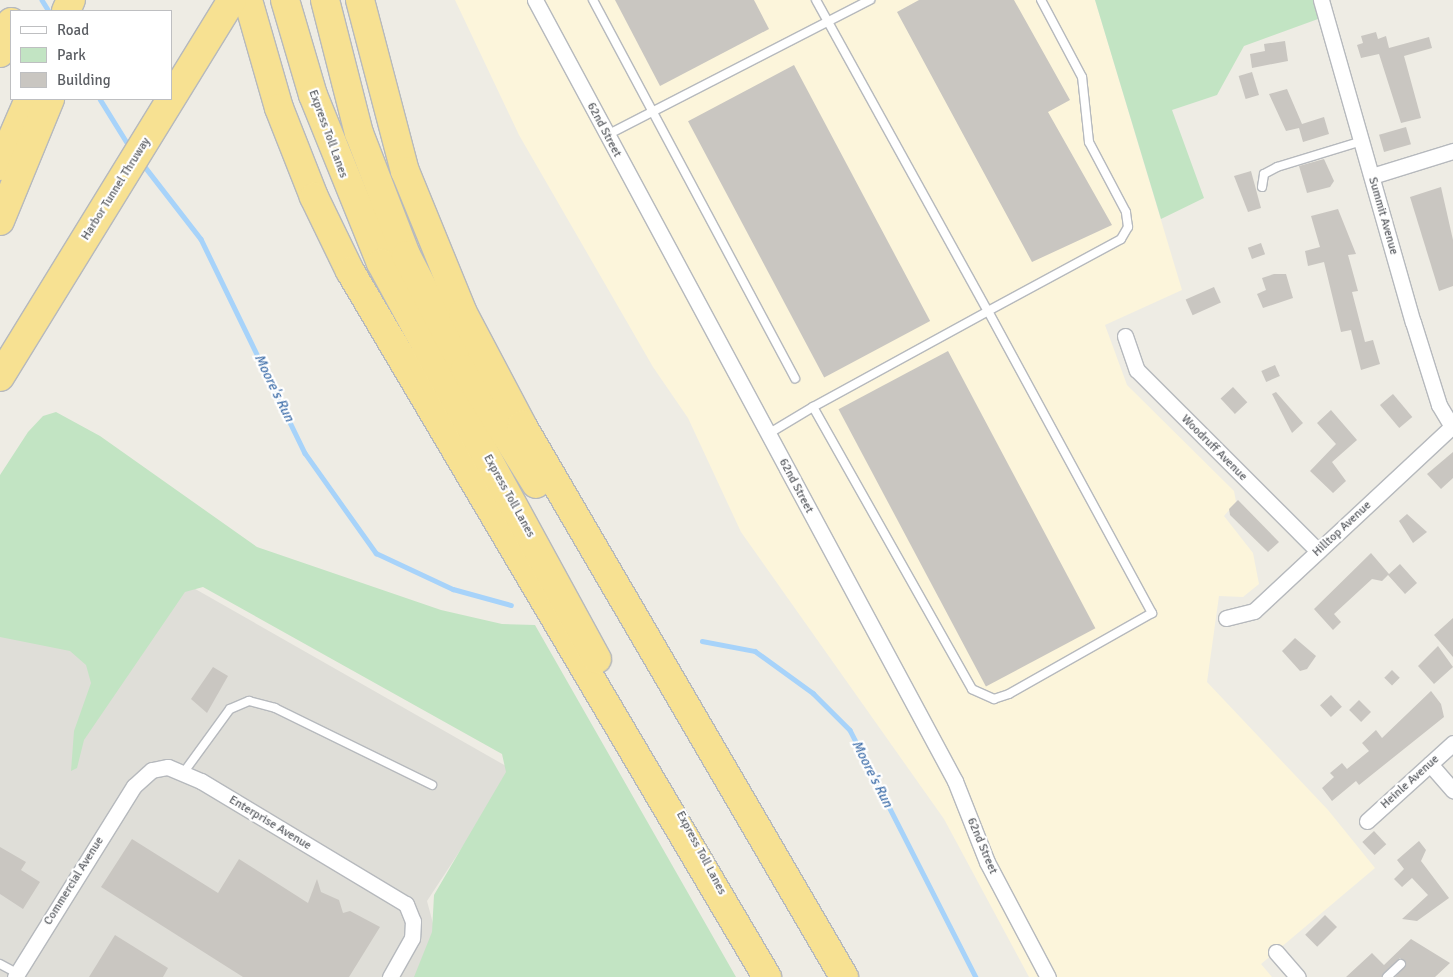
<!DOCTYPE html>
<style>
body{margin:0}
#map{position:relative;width:1453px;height:977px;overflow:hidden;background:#eeece4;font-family:Signika,sans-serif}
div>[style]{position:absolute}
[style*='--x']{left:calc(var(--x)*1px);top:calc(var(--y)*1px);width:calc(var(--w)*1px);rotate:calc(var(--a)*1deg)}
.commercial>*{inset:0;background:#fcf5db}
.industrial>*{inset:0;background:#dfded8}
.green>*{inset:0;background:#c2e4c3}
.stream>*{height:4.5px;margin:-2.25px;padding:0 2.25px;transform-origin:2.25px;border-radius:2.25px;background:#a7d3fa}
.building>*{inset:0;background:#c9c6c1;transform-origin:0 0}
.roads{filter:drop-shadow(1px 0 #b6b9bd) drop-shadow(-1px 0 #b6b9bd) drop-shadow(0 1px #b6b9bd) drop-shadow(0 -1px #b6b9bd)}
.lane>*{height:8px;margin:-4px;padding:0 4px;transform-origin:4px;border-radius:4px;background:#fff}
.street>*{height:15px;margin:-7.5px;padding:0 7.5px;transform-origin:7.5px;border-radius:7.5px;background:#fff}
.highway>*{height:28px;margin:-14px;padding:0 14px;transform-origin:14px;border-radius:14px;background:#f7e192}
span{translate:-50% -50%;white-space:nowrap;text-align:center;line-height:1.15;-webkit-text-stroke:4.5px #fff;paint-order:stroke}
.street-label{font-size:12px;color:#5c5f64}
.water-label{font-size:14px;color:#4573ac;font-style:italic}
.legend{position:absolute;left:10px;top:10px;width:162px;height:90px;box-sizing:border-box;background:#fff;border:1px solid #bebfc1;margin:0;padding:6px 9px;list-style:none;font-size:15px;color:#5c5f64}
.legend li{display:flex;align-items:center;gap:10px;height:25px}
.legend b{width:25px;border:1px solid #bebfc1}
</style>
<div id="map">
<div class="commercial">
<div style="clip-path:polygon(455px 0,1095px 0,1182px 290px,1105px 325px,1127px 385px,1234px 491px,1236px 502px,1224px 516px,1253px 553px,1259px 584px,1243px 597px,1219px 596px,1207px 682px,1328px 810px,1375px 868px,1261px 964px,1272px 977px,1029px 977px,944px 819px,741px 532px,688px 418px,653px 367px,519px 135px)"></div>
</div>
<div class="industrial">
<div style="clip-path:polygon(0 488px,190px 586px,513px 770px,427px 901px,435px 931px,419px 977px,0 977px)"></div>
</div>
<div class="green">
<div style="clip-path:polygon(1095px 0,1314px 0,1318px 19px,1244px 46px,1217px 95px,1172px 110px,1204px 198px,1161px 219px)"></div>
<div style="clip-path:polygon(56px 412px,100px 436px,257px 547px,441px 610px,502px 624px,535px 625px,736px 977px,414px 977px,432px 932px,434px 895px,506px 772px,502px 754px,203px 587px,185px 592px,84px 740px,77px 768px,71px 771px,74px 731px,91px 683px,86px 665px,70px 651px,0 637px,0 475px,28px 432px,43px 416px)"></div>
</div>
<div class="stream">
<div style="--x:42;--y:0;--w:13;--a:58"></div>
<div style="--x:100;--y:99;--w:59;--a:58.2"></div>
<div style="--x:142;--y:163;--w:96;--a:52.2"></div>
<div style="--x:201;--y:239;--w:238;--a:64.1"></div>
<div style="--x:305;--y:453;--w:123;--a:54.6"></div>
<div style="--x:376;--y:553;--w:85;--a:25.1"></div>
<div style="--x:453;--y:589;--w:60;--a:15.4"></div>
<div style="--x:702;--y:641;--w:54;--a:10.7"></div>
<div style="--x:755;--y:651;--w:72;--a:35.9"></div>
<div style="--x:813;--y:693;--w:52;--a:45"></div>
<div style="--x:850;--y:730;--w:277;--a:63"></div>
</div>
<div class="building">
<div style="clip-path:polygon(615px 0,754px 0,769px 29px,660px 86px)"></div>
<div style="clip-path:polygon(919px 0,1014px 0,1070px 100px,1048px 112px,1112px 225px,1032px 262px,897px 12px)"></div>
<div style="clip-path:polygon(1376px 32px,1378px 39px,1386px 36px,1389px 48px,1429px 37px,1432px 48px,1404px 56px,1421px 118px,1401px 123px,1379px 54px,1361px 58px,1357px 45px,1363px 43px,1361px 36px)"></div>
<div style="clip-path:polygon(1285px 41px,1288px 61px,1252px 68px,1250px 54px,1265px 51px,1264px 44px)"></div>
<div style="left:794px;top:65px;width:290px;height:120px;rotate:62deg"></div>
<div style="left:1252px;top:72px;width:24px;height:14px;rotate:73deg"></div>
<div style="clip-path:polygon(1287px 89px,1302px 124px,1324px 117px,1329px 134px,1303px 142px,1299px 128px,1286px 131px,1269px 94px)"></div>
<div style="left:1406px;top:127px;width:18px;height:28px;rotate:74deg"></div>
<div style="clip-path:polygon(1324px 159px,1334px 181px,1330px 187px,1307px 193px,1299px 166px)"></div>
<div style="clip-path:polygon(1251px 171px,1261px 208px,1248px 212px,1234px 176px)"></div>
<div style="clip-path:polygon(1441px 187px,1453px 240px,1453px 286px,1439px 291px,1410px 197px)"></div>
<div style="clip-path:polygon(1338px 209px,1356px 254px,1348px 255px,1358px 291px,1352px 292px,1365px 342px,1373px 340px,1380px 364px,1361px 370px,1351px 330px,1341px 332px,1324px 262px,1308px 266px,1305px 251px,1320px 247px,1311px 216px)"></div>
<div style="left:1261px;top:243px;width:12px;height:14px;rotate:70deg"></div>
<div style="clip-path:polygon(1274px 274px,1286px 274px,1293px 298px,1263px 308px,1257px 294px,1266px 290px,1262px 278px)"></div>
<div style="left:1214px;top:287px;width:17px;height:31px;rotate:66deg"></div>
<div style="left:948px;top:351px;width:314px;height:124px;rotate:62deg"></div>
<div style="left:1275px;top:365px;width:12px;height:15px;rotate:66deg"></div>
<div style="left:1233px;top:387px;width:21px;height:17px;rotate:47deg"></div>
<div style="clip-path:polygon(1276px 392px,1303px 423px,1292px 433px,1272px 394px)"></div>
<div style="left:1393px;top:394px;width:30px;height:17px;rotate:50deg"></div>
<div style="clip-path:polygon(1331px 410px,1357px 440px,1332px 462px,1346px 481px,1333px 493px,1310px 471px,1336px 444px,1317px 423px)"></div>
<div style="clip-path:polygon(1453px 452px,1453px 478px,1441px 489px,1427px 474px)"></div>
<div style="clip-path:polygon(1238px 500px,1279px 542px,1268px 552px,1230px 515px,1229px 509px)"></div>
<div style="clip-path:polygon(1407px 514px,1427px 532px,1413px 543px,1399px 521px)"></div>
<div style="clip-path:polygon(1371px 553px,1389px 574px,1400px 564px,1417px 583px,1405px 594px,1388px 575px,1382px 581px,1372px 579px,1334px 614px,1341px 622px,1333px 630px,1314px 609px)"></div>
<div style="clip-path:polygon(1453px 618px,1453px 657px,1434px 635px)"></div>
<div style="clip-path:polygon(1295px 638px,1316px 656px,1307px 669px,1300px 671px,1282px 651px)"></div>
<div style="clip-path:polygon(1438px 646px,1453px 667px,1434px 684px,1418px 666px)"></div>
<div style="clip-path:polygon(213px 667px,228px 676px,207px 713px,191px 699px)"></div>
<div style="left:1392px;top:670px;width:11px;height:11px;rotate:45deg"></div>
<div style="clip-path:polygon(1431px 691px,1441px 704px,1444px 717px,1359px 785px,1356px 781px,1332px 801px,1322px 788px,1334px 777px,1330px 773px,1342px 763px,1347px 769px,1369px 751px,1362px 743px,1376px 730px,1382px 738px)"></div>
<div style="left:1331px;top:695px;width:16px;height:15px;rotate:47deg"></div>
<div style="left:1359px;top:700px;width:17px;height:14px;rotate:45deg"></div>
<div style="left:1374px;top:831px;width:18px;height:16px;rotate:47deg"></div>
<div style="clip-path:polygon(132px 839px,218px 893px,239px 859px,308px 903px,317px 879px,321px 892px,339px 900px,343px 913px,350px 911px,380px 927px,349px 977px,243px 977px,101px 887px)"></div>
<div style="clip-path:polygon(1419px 841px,1426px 850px,1421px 861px,1449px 898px,1417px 921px,1402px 919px,1428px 895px,1412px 878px,1402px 887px,1394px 879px,1404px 869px,1397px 860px)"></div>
<div style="clip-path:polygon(0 847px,26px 862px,21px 870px,40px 882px,23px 909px,0 894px)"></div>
<div style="left:1325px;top:915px;width:17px;height:28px;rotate:45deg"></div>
<div style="clip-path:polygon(115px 935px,168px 968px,163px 977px,89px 977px)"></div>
<div style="clip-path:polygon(1411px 939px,1450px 963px,1435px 977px,1395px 977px,1406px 965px,1400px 958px,1382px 977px,1346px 977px,1372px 953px,1384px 965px)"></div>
</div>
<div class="roads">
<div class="lane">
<div style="--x:593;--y:0;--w:429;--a:61.9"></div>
<div style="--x:816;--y:0;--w:355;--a:61.1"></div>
<div style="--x:988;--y:311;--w:151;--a:-28.4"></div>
<div style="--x:1121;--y:239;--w:14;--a:-60"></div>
<div style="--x:1128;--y:227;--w:15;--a:-98"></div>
<div style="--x:1126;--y:212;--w:79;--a:-117.9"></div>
<div style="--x:1089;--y:142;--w:65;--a:-96.1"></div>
<div style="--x:1082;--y:77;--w:87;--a:-118"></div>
<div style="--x:607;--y:135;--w:296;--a:-27.2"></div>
<div style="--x:1262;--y:187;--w:13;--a:-81"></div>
<div style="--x:1264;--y:174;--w:15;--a:-28"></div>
<div style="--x:1277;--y:167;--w:89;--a:-17"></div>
<div style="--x:768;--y:434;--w:52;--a:-31"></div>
<div style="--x:813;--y:407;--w:200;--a:-28.7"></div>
<div style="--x:988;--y:311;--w:344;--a:61.5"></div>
<div style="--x:1152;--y:613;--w:164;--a:150.5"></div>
<div style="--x:1009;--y:694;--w:16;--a:162"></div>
<div style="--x:994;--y:699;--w:24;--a:-156"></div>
<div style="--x:972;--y:689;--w:324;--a:-119.4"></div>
<div style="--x:184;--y:772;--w:78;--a:-53.9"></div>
<div style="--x:230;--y:709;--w:21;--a:-23"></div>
<div style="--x:249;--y:701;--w:27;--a:15"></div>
<div style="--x:275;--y:708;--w:175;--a:26.1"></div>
<div style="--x:0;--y:964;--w:19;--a:28"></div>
<div style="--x:1387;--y:977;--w:19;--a:-43"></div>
</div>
<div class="street">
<div style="--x:535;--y:0;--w:887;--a:61.73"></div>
<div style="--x:955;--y:781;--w:87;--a:68.4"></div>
<div style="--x:987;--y:862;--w:130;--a:62.1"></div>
<div style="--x:1321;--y:0;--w:335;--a:74.1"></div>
<div style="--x:1413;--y:322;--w:87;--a:72.6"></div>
<div style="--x:1439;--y:405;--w:27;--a:59"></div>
<div style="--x:1372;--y:176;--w:85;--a:-17.2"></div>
<div style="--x:1125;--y:336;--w:36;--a:71"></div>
<div style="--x:1137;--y:370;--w:256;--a:45"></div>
<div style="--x:1226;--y:618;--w:29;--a:-14"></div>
<div style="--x:1254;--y:611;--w:270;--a:-43"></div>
<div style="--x:1430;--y:764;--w:35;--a:49"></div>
<div style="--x:1367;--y:821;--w:116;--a:-42.2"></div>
<div style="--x:1276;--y:952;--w:33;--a:49"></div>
<div style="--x:15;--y:977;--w:225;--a:-58.1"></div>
<div style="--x:134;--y:786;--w:24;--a:-42"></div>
<div style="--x:152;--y:770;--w:16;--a:-11"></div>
<div style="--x:168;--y:767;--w:36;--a:23"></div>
<div style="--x:201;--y:781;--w:239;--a:31"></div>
<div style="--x:406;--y:904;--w:18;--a:68"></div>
<div style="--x:413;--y:921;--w:17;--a:93"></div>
<div style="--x:412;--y:938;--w:45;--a:119.4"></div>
</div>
<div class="highway">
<div style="--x:248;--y:0;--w:112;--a:74"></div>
<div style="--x:279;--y:108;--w:96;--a:68.5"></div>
<div style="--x:314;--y:197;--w:82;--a:64.1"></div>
<div style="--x:350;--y:271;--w:820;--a:59.43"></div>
<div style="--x:285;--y:0;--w:99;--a:73.6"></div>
<div style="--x:313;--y:95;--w:181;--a:68"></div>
<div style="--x:381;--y:263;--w:451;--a:61.4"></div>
<div style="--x:325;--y:0;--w:137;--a:75.7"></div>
<div style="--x:359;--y:133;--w:131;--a:68.9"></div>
<div style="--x:406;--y:255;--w:128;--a:62.6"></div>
<div style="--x:465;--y:369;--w:135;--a:58.3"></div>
<div style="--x:360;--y:0;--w:177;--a:75.3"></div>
<div style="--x:405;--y:171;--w:153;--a:67.8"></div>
<div style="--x:463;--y:313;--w:127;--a:62.2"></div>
<div style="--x:522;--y:425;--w:639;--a:59.74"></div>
<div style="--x:66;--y:11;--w:12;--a:-66"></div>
<div style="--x:0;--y:53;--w:33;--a:-70"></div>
<div style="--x:0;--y:166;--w:73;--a:-66.6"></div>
<div style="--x:0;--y:221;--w:132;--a:-67.7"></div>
<div style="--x:0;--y:377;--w:443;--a:-58.4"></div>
</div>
</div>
<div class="street-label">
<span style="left:604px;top:130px;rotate:62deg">62nd Street</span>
<span style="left:328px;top:134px;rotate:70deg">Express Toll Lanes</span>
<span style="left:116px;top:189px;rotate:-58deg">Harbor Tunnel Thruway</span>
<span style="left:1383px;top:216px;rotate:74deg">Summit Avenue</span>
<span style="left:1214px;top:448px;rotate:45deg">Woodruff Avenue</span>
<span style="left:796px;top:486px;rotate:62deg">62nd Street</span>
<span style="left:509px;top:496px;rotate:61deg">Express Toll Lanes</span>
<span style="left:1342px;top:529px;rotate:-43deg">Hilltop Avenue</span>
<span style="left:1410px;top:782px;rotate:-42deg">Heinle Avenue</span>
<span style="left:270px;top:823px;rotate:31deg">Enterprise Avenue</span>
<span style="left:982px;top:846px;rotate:67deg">62nd Street</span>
<span style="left:701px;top:853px;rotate:62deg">Express Toll Lanes</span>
<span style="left:74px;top:881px;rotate:-58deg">Commercial Avenue</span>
</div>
<div class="water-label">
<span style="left:274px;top:388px;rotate:64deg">Moore's Run</span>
<span style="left:872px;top:774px;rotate:63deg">Moore's Run</span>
</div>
<ul class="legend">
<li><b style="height:6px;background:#fff"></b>Road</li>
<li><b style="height:14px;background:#c2e4c3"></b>Park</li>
<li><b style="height:14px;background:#c9c6c1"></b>Building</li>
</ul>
</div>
